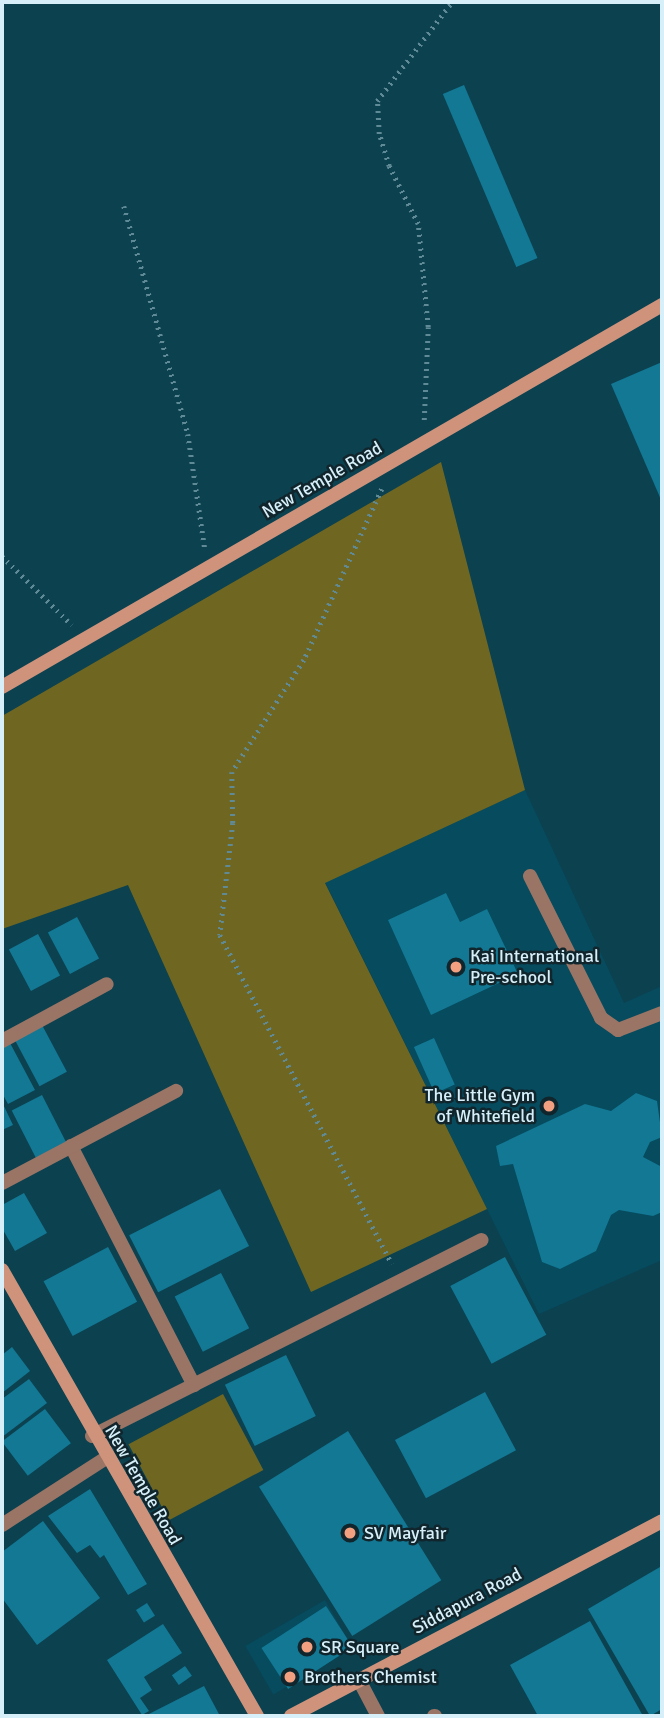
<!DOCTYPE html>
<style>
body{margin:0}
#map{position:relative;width:664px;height:1718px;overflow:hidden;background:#0c4150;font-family:Signika,sans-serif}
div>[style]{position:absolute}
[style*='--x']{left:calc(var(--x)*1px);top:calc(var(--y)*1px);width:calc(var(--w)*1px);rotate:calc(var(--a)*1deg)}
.built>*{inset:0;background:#064b5e;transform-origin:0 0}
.green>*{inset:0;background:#6f6721;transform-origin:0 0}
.building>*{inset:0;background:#127894;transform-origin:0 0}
.path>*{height:4.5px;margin-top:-2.25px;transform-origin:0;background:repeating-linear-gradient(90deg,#608a96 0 2px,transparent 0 7px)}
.lane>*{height:14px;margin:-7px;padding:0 7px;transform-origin:7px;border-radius:7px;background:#9a7465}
.street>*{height:14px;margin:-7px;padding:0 7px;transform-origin:7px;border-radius:7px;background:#9a7465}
.secondary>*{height:14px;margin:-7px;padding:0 7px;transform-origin:7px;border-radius:7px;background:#cf937c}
.dots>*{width:19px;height:19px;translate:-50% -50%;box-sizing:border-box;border:4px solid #10252c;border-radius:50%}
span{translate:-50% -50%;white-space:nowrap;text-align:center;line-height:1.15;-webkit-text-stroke:5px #10252c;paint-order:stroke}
.street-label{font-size:18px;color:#d6eff9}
.poi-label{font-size:18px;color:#d6eff9}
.left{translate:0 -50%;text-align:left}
.right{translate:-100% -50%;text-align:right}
.frame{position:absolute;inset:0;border:4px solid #d6eff9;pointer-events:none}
</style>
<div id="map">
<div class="built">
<div style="clip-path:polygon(525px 790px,624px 1003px,662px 986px,662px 1260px,539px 1314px,325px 882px)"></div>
<div style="left:325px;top:1600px;width:56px;height:92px;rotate:60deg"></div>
</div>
<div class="green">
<div style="clip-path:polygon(441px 462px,525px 790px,325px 883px,487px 1209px,311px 1292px,128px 885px,2px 929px,2px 716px)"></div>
<div style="left:223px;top:1394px;width:86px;height:107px;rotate:62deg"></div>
</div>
<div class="building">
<div style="left:464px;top:85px;width:188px;height:23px;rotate:67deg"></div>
<div style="clip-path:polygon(662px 362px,662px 502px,611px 384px)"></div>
<div style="clip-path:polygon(446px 893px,460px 922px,487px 909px,518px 974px,431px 1015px,388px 920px)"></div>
<div style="left:77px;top:917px;width:47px;height:33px;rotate:62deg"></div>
<div style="left:38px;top:934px;width:47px;height:33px;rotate:62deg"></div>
<div style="left:42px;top:1025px;width:53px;height:31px;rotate:62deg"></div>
<div style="left:434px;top:1038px;width:51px;height:22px;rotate:66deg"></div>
<div style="clip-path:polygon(10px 1043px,35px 1090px,8px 1104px,2px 1093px,2px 1047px)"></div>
<div style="clip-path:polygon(636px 1093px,657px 1101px,662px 1137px,650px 1142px,643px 1157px,662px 1167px,662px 1212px,653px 1216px,619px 1210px,611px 1215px,596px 1251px,560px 1269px,542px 1262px,513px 1164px,500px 1166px,496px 1146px,585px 1104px,611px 1111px)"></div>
<div style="left:42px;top:1095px;width:54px;height:34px;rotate:63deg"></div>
<div style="clip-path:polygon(2px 1102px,13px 1125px,2px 1130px)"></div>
<div style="left:220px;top:1189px;width:64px;height:102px;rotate:63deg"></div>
<div style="clip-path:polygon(24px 1193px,47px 1233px,15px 1251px,2px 1228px,2px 1205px)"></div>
<div style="left:108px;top:1247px;width:62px;height:73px;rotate:62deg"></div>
<div style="left:505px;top:1257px;width:88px;height:62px;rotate:62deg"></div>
<div style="left:221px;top:1273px;width:62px;height:52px;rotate:63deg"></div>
<div style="clip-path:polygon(12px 1347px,30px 1371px,2px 1393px,2px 1355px)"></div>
<div style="left:286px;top:1355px;width:68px;height:68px;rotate:64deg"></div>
<div style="clip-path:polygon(29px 1379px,47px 1403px,2px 1437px,2px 1399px)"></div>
<div style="left:485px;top:1392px;width:66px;height:102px;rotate:62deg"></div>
<div style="left:45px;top:1409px;width:43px;height:54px;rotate:53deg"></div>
<div style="left:348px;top:1431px;width:176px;height:105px;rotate:58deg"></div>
<div style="clip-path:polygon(90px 1489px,147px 1584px,128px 1595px,104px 1555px,100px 1558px,90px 1545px,77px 1553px,48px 1516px)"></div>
<div style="clip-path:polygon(43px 1521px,100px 1598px,37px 1645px,2px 1598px,2px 1552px)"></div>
<div style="clip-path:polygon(660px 1567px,662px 1709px,650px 1716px,588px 1609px)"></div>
<div style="left:147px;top:1603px;width:15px;height:13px;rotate:58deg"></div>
<div style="left:326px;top:1606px;width:49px;height:77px;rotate:57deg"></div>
<div style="clip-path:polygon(590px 1621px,643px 1716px,538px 1716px,510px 1665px)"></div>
<div style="clip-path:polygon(163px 1624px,182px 1653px,144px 1677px,152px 1690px,140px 1698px,149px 1711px,142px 1715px,107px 1660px)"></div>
<div style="left:185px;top:1666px;width:12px;height:16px;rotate:55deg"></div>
<div style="clip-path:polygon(204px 1686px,220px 1716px,145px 1716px)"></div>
</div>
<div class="path">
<div style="--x:124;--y:206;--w:237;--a:74.3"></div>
<div style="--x:188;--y:434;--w:116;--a:81.6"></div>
<div style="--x:424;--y:420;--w:93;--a:-87.5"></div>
<div style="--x:428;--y:327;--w:103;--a:-95.5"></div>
<div style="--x:418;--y:224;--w:65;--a:-116.6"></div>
<div style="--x:389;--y:166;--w:34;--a:-107"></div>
<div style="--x:379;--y:134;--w:33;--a:-93"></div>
<div style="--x:377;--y:101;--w:124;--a:-52.9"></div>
<div style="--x:382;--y:489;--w:188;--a:114.5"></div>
<div style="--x:304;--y:660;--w:133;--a:122.7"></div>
<div style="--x:232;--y:772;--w:51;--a:88.9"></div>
<div style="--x:233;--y:823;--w:113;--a:96.6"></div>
<div style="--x:220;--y:935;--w:371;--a:62.4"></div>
<div style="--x:2;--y:556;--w:98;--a:44.6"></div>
</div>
<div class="lane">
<div style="--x:530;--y:876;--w:159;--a:63.4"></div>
<div style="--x:601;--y:1018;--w:21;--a:35"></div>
<div style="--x:618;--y:1030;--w:47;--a:-21.1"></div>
<div style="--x:359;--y:1680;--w:41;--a:62.2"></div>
<div style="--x:434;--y:1716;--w:1;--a:0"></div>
</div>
<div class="street">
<div style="--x:2;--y:1041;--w:119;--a:-28.5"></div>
<div style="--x:71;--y:1146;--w:269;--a:62.8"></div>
<div style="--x:2;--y:1183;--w:197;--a:-27.9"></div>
<div style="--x:92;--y:1436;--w:436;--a:-26.7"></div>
<div style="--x:2;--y:1525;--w:124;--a:-32.8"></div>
</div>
<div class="secondary">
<div style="--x:2;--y:687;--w:763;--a:-30.06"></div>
<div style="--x:2;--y:1270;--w:514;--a:60.24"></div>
<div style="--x:291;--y:1716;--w:419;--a:-27.7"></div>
</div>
<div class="dots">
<div style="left:456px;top:967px;background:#f2a080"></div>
<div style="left:549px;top:1106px;background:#f2a080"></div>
<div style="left:350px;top:1533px;background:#f2a080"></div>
<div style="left:307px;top:1647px;background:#f2a080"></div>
<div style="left:290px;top:1677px;background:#f2a080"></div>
</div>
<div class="street-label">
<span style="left:322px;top:480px;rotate:-30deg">New Temple Road</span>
<span style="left:143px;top:1485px;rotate:60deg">New Temple Road</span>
<span style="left:467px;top:1601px;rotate:-28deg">Siddapura Road</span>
</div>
<div class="poi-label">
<span class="left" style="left:470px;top:967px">Kai International<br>Pre-school</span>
<span class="right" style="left:535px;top:1106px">The Little Gym<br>of Whitefield</span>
<span class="left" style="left:364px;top:1533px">SV Mayfair</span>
<span class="left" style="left:321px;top:1647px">SR Square</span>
<span class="left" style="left:304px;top:1677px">Brothers Chemist</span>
</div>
<div class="frame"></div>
</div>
